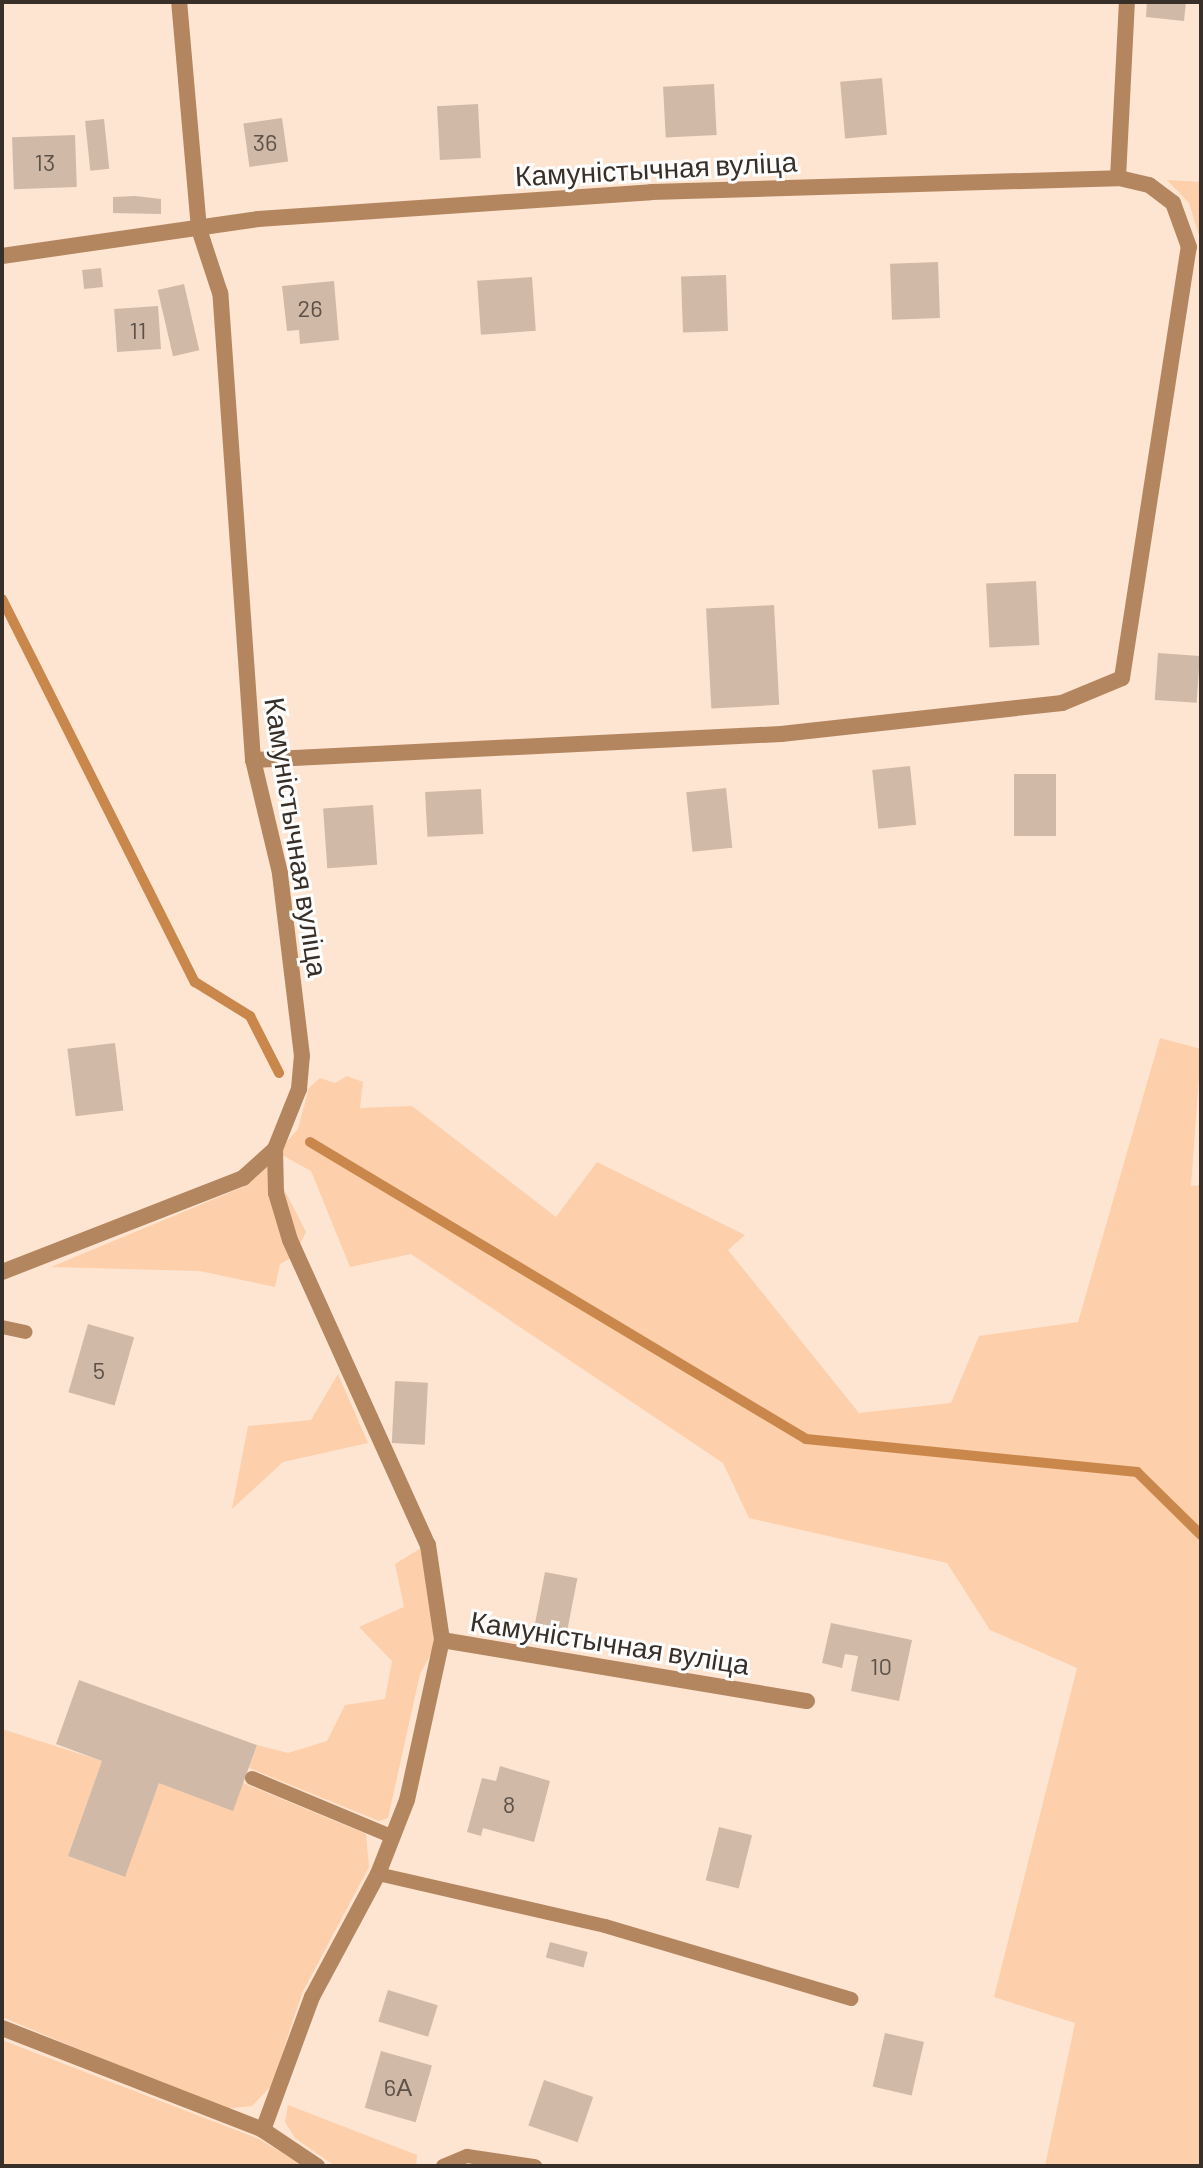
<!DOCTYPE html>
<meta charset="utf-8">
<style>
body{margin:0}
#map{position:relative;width:1203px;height:2168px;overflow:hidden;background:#fde5d2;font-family:Barlow,sans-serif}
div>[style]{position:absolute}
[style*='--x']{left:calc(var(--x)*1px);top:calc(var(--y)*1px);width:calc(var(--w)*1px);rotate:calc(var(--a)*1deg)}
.green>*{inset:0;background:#fdcfaa}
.stream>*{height:10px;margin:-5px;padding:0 5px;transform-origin:5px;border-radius:5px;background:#ca874c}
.building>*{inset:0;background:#d0b9a7;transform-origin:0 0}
.lane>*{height:14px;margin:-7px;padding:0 7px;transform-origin:7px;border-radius:7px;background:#b48660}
.street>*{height:16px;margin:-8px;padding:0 8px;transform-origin:8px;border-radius:8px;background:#b48660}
span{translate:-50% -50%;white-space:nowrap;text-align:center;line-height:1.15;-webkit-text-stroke:6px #fff;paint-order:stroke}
.number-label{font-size:24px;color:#5e5248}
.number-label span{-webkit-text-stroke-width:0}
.street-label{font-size:28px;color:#382f28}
.frame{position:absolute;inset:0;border:4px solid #382f28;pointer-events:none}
</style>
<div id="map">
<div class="green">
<div style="clip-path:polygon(1167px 180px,1201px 182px,1201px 242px,1189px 203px)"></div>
<div style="clip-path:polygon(1160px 1038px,1201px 1049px,1191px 1186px,1201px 1185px,1201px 2166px,1045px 2166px,1075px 2023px,994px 1997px,1077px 1668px,990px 1630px,947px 1563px,749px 1518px,723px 1463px,411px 1254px,350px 1267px,311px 1171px,282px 1155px,282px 1185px,306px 1232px,294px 1256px,280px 1264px,275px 1287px,200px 1271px,51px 1267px,248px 1185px,298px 1129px,309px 1088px,320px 1078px,335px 1083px,347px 1076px,363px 1082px,360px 1108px,412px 1106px,556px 1217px,597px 1162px,745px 1235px,728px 1250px,859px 1413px,951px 1403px,979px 1336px,1078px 1322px)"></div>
<div style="clip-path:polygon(338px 1374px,368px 1443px,283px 1462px,232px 1509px,248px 1426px,311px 1420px)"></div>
<div style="clip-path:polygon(421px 1548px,433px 1597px,433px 1650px,420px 1674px,388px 1818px,379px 1821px,249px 1768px,257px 1745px,288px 1753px,327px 1741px,345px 1705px,385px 1699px,392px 1661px,359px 1627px,404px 1607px,395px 1564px)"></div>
<div style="clip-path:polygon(2px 1729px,102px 1761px,68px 1856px,124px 1877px,159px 1783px,243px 1783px,366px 1834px,369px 1867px,302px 1993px,272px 2085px,252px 2106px,222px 2109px,2px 2017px)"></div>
<div style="clip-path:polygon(2px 2040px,259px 2139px,304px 2166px,2px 2166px)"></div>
<div style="clip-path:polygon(288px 2105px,417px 2155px,416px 2166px,335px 2166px,295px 2138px,285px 2122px)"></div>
</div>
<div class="stream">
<div style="--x:2;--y:599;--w:429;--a:63.3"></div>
<div style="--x:195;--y:982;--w:65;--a:31.7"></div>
<div style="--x:250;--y:1016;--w:64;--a:63"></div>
<div style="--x:310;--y:1142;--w:578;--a:30.91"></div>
<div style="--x:806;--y:1439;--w:333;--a:5.7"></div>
<div style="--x:1137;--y:1472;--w:90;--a:44.5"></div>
</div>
<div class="building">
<div style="clip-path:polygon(1147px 2px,1186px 2px,1184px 21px,1146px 17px)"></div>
<div style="left:882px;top:78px;width:57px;height:42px;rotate:85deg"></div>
<div style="left:714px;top:84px;width:51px;height:51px;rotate:87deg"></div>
<div style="left:478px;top:104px;width:54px;height:41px;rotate:87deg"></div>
<div style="left:282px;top:118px;width:44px;height:39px;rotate:82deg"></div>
<div style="left:104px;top:119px;width:50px;height:19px;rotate:84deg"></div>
<div style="left:75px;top:135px;width:52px;height:63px;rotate:88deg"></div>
<div style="clip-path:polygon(135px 196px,161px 199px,161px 214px,113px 213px,113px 197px)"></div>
<div style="left:938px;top:262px;width:56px;height:48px;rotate:88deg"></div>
<div style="left:101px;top:268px;width:19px;height:19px;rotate:84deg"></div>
<div style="left:726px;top:275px;width:56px;height:45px;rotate:88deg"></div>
<div style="left:532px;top:277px;width:54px;height:55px;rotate:86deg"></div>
<div style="clip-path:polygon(334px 281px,339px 340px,300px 344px,299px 330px,287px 331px,282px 286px)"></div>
<div style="left:184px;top:284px;width:68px;height:27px;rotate:77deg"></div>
<div style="left:158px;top:306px;width:43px;height:44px;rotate:86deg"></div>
<div style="left:1036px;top:581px;width:64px;height:50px;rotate:87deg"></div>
<div style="left:774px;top:605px;width:100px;height:68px;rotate:87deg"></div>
<div style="left:1158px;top:653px;width:42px;height:47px;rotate:4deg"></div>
<div style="left:910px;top:766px;width:59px;height:38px;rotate:84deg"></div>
<div style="left:1014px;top:774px;width:42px;height:62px"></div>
<div style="left:726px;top:788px;width:60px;height:40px;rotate:84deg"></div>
<div style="left:481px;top:789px;width:45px;height:56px;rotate:87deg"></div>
<div style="left:373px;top:805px;width:60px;height:50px;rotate:86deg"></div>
<div style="left:115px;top:1043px;width:68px;height:48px;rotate:83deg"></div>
<div style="left:88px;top:1324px;width:48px;height:71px;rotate:16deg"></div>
<div style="left:395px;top:1381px;width:33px;height:62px;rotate:3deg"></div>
<div style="left:545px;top:1572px;width:33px;height:53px;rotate:11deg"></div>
<div style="clip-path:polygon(831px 1623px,912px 1640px,899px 1701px,851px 1691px,858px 1656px,845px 1654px,842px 1668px,822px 1663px)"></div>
<div style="clip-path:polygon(79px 1680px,257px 1745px,233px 1811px,159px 1783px,125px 1877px,68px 1856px,102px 1761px,56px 1744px)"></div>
<div style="clip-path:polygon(500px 1766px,550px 1781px,534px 1842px,483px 1828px,481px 1836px,467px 1832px,482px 1778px,496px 1781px)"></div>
<div style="left:719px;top:1827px;width:34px;height:55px;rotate:14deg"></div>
<div style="left:550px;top:1942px;width:39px;height:16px;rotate:15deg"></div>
<div style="left:388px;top:1990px;width:52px;height:33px;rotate:17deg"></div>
<div style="left:885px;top:2033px;width:40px;height:55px;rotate:13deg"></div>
<div style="left:381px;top:2051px;width:53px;height:59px;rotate:16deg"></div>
<div style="left:544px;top:2080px;width:52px;height:48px;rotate:19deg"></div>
</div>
<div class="lane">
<div style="--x:2;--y:1327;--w:24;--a:12"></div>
<div style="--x:252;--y:1778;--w:153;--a:22.7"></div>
<div style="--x:378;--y:1874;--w:233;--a:12.9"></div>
<div style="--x:605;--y:1926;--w:257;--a:16.5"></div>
<div style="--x:443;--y:2166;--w:26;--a:-23"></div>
<div style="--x:467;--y:2156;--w:69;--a:8.4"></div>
</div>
<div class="street">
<div style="--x:2;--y:256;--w:259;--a:-8.2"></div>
<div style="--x:258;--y:219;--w:394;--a:-3.9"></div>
<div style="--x:651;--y:192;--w:467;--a:-1.7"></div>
<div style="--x:253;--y:760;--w:529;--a:-2.82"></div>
<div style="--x:781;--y:734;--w:283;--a:-6.3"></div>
<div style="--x:1062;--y:703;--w:65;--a:-22.6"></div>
<div style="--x:1122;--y:678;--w:436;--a:-81.2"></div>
<div style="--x:1189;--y:247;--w:47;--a:-110"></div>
<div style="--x:1173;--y:203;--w:30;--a:-143"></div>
<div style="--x:1149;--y:185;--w:32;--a:-167"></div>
<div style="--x:1118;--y:178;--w:176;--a:-87.1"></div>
<div style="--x:275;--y:1149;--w:44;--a:88.7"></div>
<div style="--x:276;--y:1193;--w:49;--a:73.4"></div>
<div style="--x:290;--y:1240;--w:335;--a:65.7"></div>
<div style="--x:428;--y:1545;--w:96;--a:81.6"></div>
<div style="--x:2;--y:1272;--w:259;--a:-21.3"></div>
<div style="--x:243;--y:1178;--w:43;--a:-42.2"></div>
<div style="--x:275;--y:1149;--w:65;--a:-68.2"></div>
<div style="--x:299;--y:1089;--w:33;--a:-85"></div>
<div style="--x:302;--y:1056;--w:184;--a:-96.9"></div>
<div style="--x:280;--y:873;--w:116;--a:-103.4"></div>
<div style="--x:253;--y:760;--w:468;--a:-94"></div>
<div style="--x:220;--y:293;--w:67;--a:-108.2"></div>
<div style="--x:199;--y:229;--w:228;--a:-95"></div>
<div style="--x:2;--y:2028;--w:280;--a:21.3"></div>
<div style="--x:263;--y:2130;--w:142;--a:-69.8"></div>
<div style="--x:312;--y:1997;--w:140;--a:-61.8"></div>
<div style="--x:378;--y:1874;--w:79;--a:-68.6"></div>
<div style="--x:407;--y:1800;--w:164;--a:-77.7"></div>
<div style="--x:442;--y:1640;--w:370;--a:9.5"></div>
<div style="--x:263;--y:2130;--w:65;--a:33.7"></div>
</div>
<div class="number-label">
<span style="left:265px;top:142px">36</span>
<span style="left:45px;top:162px">13</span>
<span style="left:310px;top:308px">26</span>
<span style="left:138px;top:330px">11</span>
<span style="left:99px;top:1370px">5</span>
<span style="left:881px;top:1666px">10</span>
<span style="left:509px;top:1804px">8</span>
<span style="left:398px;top:2087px">6А</span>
</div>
<div class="street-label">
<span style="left:656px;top:168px;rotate:-3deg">Камуністычная вуліца</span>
<span style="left:297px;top:837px;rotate:81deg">Камуністычная вуліца</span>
<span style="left:610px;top:1642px;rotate:9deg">Камуністычная вуліца</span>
</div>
<div class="frame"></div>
</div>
